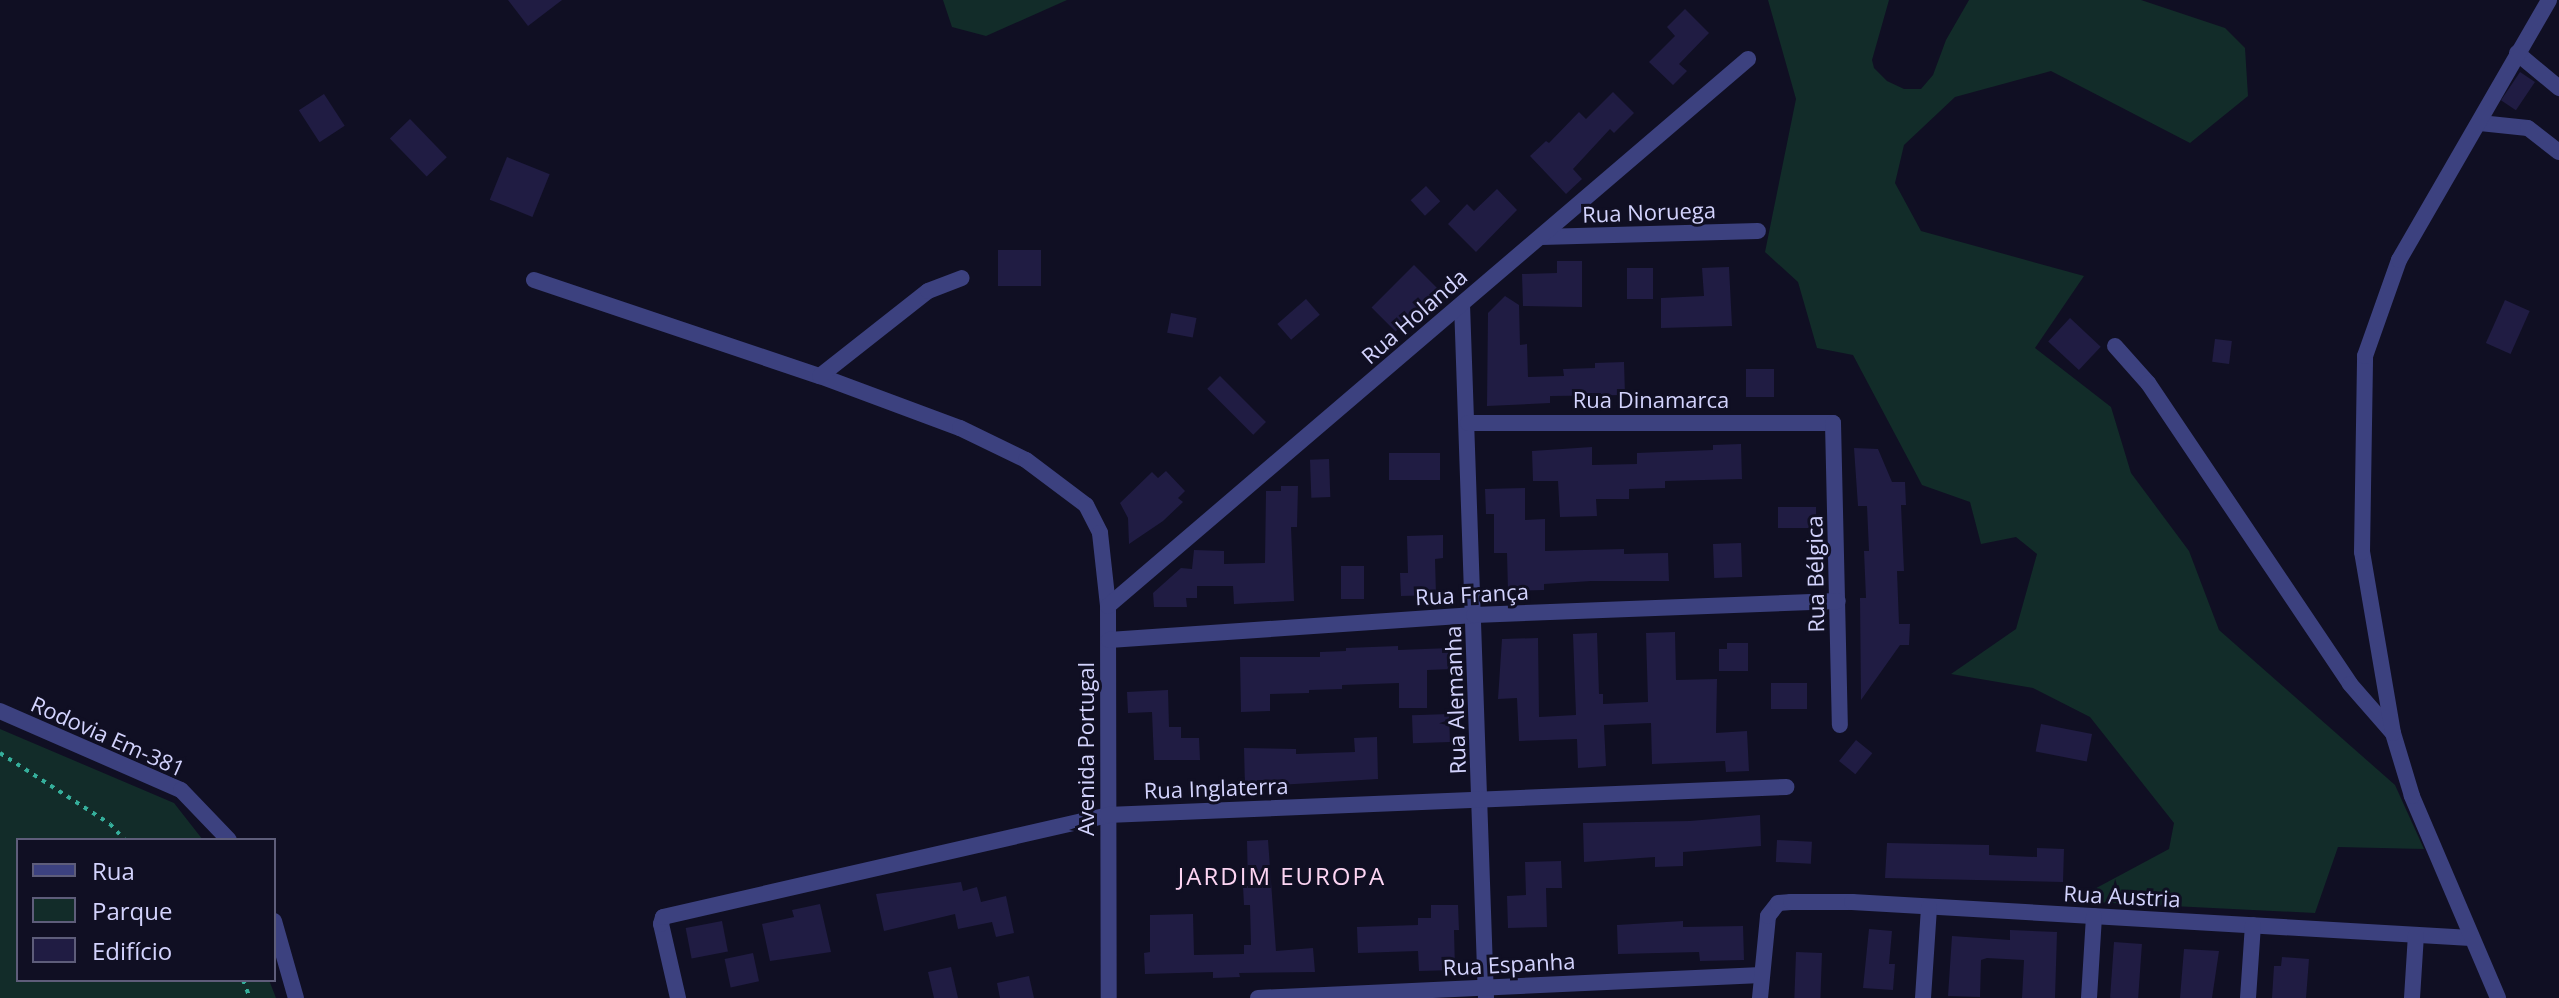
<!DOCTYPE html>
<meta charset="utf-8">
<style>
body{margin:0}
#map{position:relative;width:2559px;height:998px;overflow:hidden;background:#100f23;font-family:"Open Sans",sans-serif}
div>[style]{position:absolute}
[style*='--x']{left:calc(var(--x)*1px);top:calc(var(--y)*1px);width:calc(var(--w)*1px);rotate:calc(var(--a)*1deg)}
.green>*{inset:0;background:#122c29}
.building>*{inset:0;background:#201c43;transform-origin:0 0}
.path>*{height:4px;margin-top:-2px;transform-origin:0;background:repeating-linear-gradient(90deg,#35af9b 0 4px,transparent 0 10px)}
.minor>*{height:16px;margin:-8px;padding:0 8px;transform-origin:8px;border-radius:8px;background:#3c417f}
span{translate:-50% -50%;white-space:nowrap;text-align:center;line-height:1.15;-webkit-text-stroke:6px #100f23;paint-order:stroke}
.street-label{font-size:22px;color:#d3d3fd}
.neighbourhood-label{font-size:24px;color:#fdd5f3;letter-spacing:2px}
.legend{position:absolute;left:16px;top:838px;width:260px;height:144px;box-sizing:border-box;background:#100f23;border:2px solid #5e5d7a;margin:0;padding:10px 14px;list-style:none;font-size:24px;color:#d3d3fd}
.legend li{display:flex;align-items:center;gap:16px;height:40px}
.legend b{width:40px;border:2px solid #5e5d7a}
</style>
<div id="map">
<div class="green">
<div style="clip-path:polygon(943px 0,1067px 0,986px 36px,952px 27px)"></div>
<div style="clip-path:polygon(1768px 0,1889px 0,1872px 60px,1874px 68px,1887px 81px,1904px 89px,1921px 89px,1933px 75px,1946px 40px,1969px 0,2141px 0,2225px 28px,2245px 48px,2248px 96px,2190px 143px,2051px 71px,1955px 97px,1904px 145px,1895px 183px,1921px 231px,2084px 276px,2035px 348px,2111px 407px,2131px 473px,2189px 551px,2219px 630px,2395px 785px,2424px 849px,2338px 847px,2315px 913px,2072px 901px,2169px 849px,2174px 823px,2090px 717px,2033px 688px,1951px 674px,2016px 629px,2037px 554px,2016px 537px,1981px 544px,1970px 502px,1922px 485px,1853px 355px,1817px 348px,1798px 282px,1765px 252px,1796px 99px)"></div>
<div style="clip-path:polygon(0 729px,174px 803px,203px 840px,18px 840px,18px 980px,269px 980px,276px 998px,0 998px)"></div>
</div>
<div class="building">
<div style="clip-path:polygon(508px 0,562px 0,528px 26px)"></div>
<div style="clip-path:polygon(1685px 9px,1709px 33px,1679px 64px,1687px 71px,1673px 85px,1649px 62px,1675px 36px,1667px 27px)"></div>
<div style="left:2520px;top:72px;width:18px;height:34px;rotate:34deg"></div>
<div style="clip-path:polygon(1613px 92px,1634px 113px,1614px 133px,1610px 129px,1573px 169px,1582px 179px,1566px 194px,1530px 156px,1546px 141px,1549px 143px,1579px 112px,1586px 119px)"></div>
<div style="left:324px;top:94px;width:38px;height:30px;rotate:57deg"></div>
<div style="left:410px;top:119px;width:53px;height:28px;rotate:46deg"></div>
<div style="left:507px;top:157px;width:46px;height:46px;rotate:22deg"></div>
<div style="left:1426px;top:186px;width:21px;height:21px;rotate:47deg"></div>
<div style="clip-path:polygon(1497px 189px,1517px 210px,1476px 252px,1448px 224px,1467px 204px,1474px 211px)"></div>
<div style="left:998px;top:250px;width:43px;height:36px"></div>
<div style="clip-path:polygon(1557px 261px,1582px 261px,1582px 307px,1523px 306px,1522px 274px,1557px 273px)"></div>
<div style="left:1414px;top:265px;width:34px;height:60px;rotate:45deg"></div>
<div style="clip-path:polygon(1729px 267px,1732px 326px,1661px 328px,1661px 298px,1704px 296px,1702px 268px)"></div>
<div style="left:1627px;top:268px;width:26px;height:31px"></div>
<div style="clip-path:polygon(1505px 296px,1519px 305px,1520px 345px,1527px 344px,1528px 377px,1564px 376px,1563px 369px,1595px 368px,1595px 363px,1624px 362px,1625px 395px,1550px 396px,1550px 403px,1487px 406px,1488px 313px)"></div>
<div style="left:1306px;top:299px;width:21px;height:38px;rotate:49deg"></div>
<div style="left:2505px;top:300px;width:27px;height:47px;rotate:24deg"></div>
<div style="left:1171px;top:313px;width:26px;height:20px;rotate:11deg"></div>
<div style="left:2070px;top:318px;width:42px;height:32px;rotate:43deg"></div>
<div style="left:2215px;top:339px;width:17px;height:23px;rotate:7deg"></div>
<div style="left:1774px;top:369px;width:28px;height:28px;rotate:90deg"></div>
<div style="left:1220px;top:376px;width:65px;height:18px;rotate:45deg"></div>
<div style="clip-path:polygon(1741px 444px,1742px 479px,1665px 481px,1665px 488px,1629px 489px,1629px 499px,1596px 499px,1597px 516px,1560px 517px,1558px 481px,1533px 481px,1532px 451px,1592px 447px,1592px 465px,1637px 464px,1637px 453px,1713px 450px,1713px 445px)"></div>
<div style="clip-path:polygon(1854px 448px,1878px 449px,1892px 482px,1905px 482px,1906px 505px,1901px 505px,1904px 571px,1897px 571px,1899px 624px,1910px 624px,1909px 645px,1900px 645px,1861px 700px,1860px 598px,1866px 598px,1864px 551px,1869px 551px,1867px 506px,1858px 506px)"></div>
<div style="left:1440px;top:453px;width:27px;height:51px;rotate:90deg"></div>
<div style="left:1329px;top:459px;width:38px;height:19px;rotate:88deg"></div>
<div style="clip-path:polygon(1166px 471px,1185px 491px,1178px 498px,1183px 502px,1163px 521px,1129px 544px,1128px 518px,1120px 503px,1152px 472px,1158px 478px)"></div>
<div style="clip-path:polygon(1281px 486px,1298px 486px,1297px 527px,1291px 527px,1294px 601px,1234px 604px,1233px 586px,1197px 586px,1197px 598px,1186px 598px,1187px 607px,1154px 607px,1153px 593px,1181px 568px,1192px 569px,1194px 550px,1224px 551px,1224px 564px,1265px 563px,1266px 491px,1281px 491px)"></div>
<div style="clip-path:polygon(1525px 488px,1525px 520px,1545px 519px,1545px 551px,1624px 549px,1624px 554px,1668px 553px,1669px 581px,1591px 581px,1544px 584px,1544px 590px,1508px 591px,1507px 553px,1494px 553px,1494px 514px,1486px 514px,1485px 489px)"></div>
<div style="left:1778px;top:507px;width:38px;height:21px"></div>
<div style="clip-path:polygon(1443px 535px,1443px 558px,1435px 559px,1436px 595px,1401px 596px,1400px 573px,1408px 573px,1407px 536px)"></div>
<div style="left:1741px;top:543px;width:34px;height:28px;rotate:88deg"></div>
<div style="left:1341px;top:566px;width:23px;height:33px"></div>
<div style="clip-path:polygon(1675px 632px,1676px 680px,1717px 679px,1716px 733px,1747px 731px,1749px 771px,1726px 772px,1725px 761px,1652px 764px,1651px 723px,1604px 725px,1606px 766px,1578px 768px,1577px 739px,1519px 741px,1517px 698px,1498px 699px,1502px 639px,1538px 638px,1539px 717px,1576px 715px,1573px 634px,1597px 633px,1599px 694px,1603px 694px,1603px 704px,1648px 702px,1646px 633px)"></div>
<div style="clip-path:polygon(1727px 643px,1748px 643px,1748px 671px,1719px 671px,1719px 649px,1727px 649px)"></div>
<div style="clip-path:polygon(1398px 646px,1398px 650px,1451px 648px,1452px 669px,1427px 670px,1427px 708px,1399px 708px,1399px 683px,1342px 685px,1342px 689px,1309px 690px,1309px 693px,1270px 694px,1270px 711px,1241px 712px,1240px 657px,1320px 657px,1320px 652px,1346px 651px,1346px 648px)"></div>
<div style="left:1771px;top:683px;width:36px;height:26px"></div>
<div style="clip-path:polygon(1168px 690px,1169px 727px,1181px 727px,1181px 738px,1199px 738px,1200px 760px,1154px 760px,1152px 712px,1128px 713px,1127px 692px)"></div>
<div style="left:1449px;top:714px;width:28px;height:37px;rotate:88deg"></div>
<div style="left:2041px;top:724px;width:52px;height:28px;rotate:11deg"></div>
<div style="clip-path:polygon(1377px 737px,1378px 779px,1245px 787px,1244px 748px,1296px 749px,1296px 754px,1355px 752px,1354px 738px)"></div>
<div style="left:1856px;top:740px;width:21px;height:27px;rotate:39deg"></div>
<div style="clip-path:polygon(1760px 815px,1761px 846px,1683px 852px,1683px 866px,1655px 867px,1655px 857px,1584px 862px,1583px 823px,1690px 821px)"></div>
<div style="clip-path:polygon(1268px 840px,1276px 951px,1313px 948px,1315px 972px,1239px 973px,1240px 977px,1213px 978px,1213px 972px,1145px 974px,1144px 953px,1150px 952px,1150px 915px,1193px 914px,1194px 955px,1244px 954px,1244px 945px,1251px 945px,1250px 905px,1244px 905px,1243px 886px,1248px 886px,1247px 841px)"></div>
<div style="left:1777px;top:840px;width:35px;height:22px;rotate:3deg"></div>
<div style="clip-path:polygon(1887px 843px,1989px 845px,1989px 855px,2037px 857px,2037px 848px,2064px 849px,2063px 882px,1885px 878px)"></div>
<div style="clip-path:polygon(1561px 861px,1562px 888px,1546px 888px,1547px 927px,1508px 928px,1507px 896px,1526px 895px,1525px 862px)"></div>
<div style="clip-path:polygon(961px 882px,963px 891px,977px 887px,981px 902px,1006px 896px,1014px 933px,996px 937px,992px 922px,958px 929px,955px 914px,884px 931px,876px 894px)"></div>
<div style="clip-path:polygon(820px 904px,831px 952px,770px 961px,762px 924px,794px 917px,792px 910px)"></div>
<div style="clip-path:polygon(1431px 905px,1458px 905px,1459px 930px,1454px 930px,1455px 970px,1419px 971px,1418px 951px,1358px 953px,1357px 927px,1418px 925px,1418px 918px,1431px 918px)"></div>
<div style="left:722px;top:921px;width:31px;height:37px;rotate:79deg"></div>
<div style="clip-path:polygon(1683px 921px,1683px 927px,1743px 926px,1744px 960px,1700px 961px,1699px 952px,1618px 954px,1617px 925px)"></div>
<div style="clip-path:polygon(1869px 929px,1892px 931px,1889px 964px,1895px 964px,1893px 990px,1863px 988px)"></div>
<div style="clip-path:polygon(2010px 930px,2057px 932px,2055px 998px,2022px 998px,2024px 960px,1987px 958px,1981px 960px,1980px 997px,1948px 996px,1952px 936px,2010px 940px)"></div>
<div style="left:2114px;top:942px;width:28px;height:56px;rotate:4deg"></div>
<div style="clip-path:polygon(2184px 949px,2219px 951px,2212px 998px,2180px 998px)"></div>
<div style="left:1796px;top:952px;width:26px;height:46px;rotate:2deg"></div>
<div style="left:753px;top:953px;width:29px;height:29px;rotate:78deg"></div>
<div style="clip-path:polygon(2282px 957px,2309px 959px,2306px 998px,2272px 998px,2274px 966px,2281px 966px)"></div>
<div style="clip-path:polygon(951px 967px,958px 998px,934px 998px,928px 972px)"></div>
<div style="clip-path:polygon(1029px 976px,1034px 998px,1000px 998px,997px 983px)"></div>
</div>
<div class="path">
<div style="--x:0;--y:753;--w:131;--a:32.8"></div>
<div style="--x:110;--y:824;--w:22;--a:47"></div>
<div style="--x:243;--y:980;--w:19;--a:69"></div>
</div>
<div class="minor">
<div style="--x:2517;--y:53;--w:55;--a:39.8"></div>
<div style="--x:2480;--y:123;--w:48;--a:5.9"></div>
<div style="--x:2528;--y:128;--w:39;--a:38"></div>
<div style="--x:1541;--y:237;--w:217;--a:-1.6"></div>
<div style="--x:534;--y:280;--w:302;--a:18.6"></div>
<div style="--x:820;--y:376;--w:149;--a:20.4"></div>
<div style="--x:960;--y:428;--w:73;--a:25.9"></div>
<div style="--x:1026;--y:460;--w:75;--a:36.9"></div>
<div style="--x:1086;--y:505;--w:31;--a:63"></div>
<div style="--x:1100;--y:533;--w:73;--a:83.7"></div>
<div style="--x:1108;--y:606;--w:392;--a:89.9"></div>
<div style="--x:1462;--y:304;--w:694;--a:88.02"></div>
<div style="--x:2115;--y:346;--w:50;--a:48.3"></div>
<div style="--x:2148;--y:383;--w:362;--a:56.1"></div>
<div style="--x:2350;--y:684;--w:64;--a:48.8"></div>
<div style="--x:820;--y:376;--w:137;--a:-38.2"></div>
<div style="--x:928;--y:291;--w:36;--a:-21"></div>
<div style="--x:1468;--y:423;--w:365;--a:0"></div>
<div style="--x:1833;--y:423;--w:302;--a:88.7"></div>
<div style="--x:1108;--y:606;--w:842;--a:-40.52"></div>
<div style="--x:1109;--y:640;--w:366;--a:-3.9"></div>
<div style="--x:1474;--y:615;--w:364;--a:-2.2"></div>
<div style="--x:0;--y:711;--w:197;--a:23.6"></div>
<div style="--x:181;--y:790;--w:69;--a:46.2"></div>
<div style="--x:274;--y:921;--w:80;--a:74.1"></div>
<div style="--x:678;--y:998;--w:76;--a:-102.9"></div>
<div style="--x:661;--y:924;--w:7;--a:-74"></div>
<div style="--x:663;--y:917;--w:456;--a:-12.9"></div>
<div style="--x:1107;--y:815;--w:680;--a:-2.36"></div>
<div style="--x:1258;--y:998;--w:504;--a:-2.62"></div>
<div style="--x:1760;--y:998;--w:82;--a:-84.4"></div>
<div style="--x:1768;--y:916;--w:16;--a:-52"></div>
<div style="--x:1778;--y:903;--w:13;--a:-4"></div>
<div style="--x:1791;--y:902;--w:61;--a:0"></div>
<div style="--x:1852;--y:902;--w:620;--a:3.33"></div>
<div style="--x:1923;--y:998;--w:91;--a:-86.2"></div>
<div style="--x:2089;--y:998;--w:82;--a:-86.5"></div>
<div style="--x:2248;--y:998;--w:73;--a:-86.1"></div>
<div style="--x:2412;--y:998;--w:63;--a:-86.4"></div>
<div style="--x:2498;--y:998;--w:220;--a:-113.1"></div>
<div style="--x:2412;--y:796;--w:66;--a:-106.8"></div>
<div style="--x:2393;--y:733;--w:184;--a:-99.7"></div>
<div style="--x:2362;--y:552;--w:196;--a:-89.1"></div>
<div style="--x:2365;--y:356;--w:102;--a:-70.5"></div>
<div style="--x:2399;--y:260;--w:300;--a:-60"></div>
</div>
<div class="street-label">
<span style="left:1649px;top:212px;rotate:-2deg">Rua Noruega</span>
<span style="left:1414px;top:316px;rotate:-41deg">Rua Holanda</span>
<span style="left:1651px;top:400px">Rua Dinamarca</span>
<span style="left:1815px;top:574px;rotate:-91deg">Rua Bélgica</span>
<span style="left:1472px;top:594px;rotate:-3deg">Rua França</span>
<span style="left:1455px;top:700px;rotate:-92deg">Rua Alemanha</span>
<span style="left:108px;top:736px;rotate:24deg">Rodovia Em-381</span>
<span style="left:1086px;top:749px;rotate:-90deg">Avenida Portugal</span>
<span style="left:1216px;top:788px;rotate:-2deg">Rua Inglaterra</span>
<span style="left:2122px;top:896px;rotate:3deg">Rua Austria</span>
<span style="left:1509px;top:964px;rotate:-3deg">Rua Espanha</span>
</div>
<div class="neighbourhood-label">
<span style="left:1282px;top:876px">JARDIM EUROPA</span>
</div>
<ul class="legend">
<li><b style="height:10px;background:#3c417f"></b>Rua</li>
<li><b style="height:22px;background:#122c29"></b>Parque</li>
<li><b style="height:22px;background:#201c43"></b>Edifício</li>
</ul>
</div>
